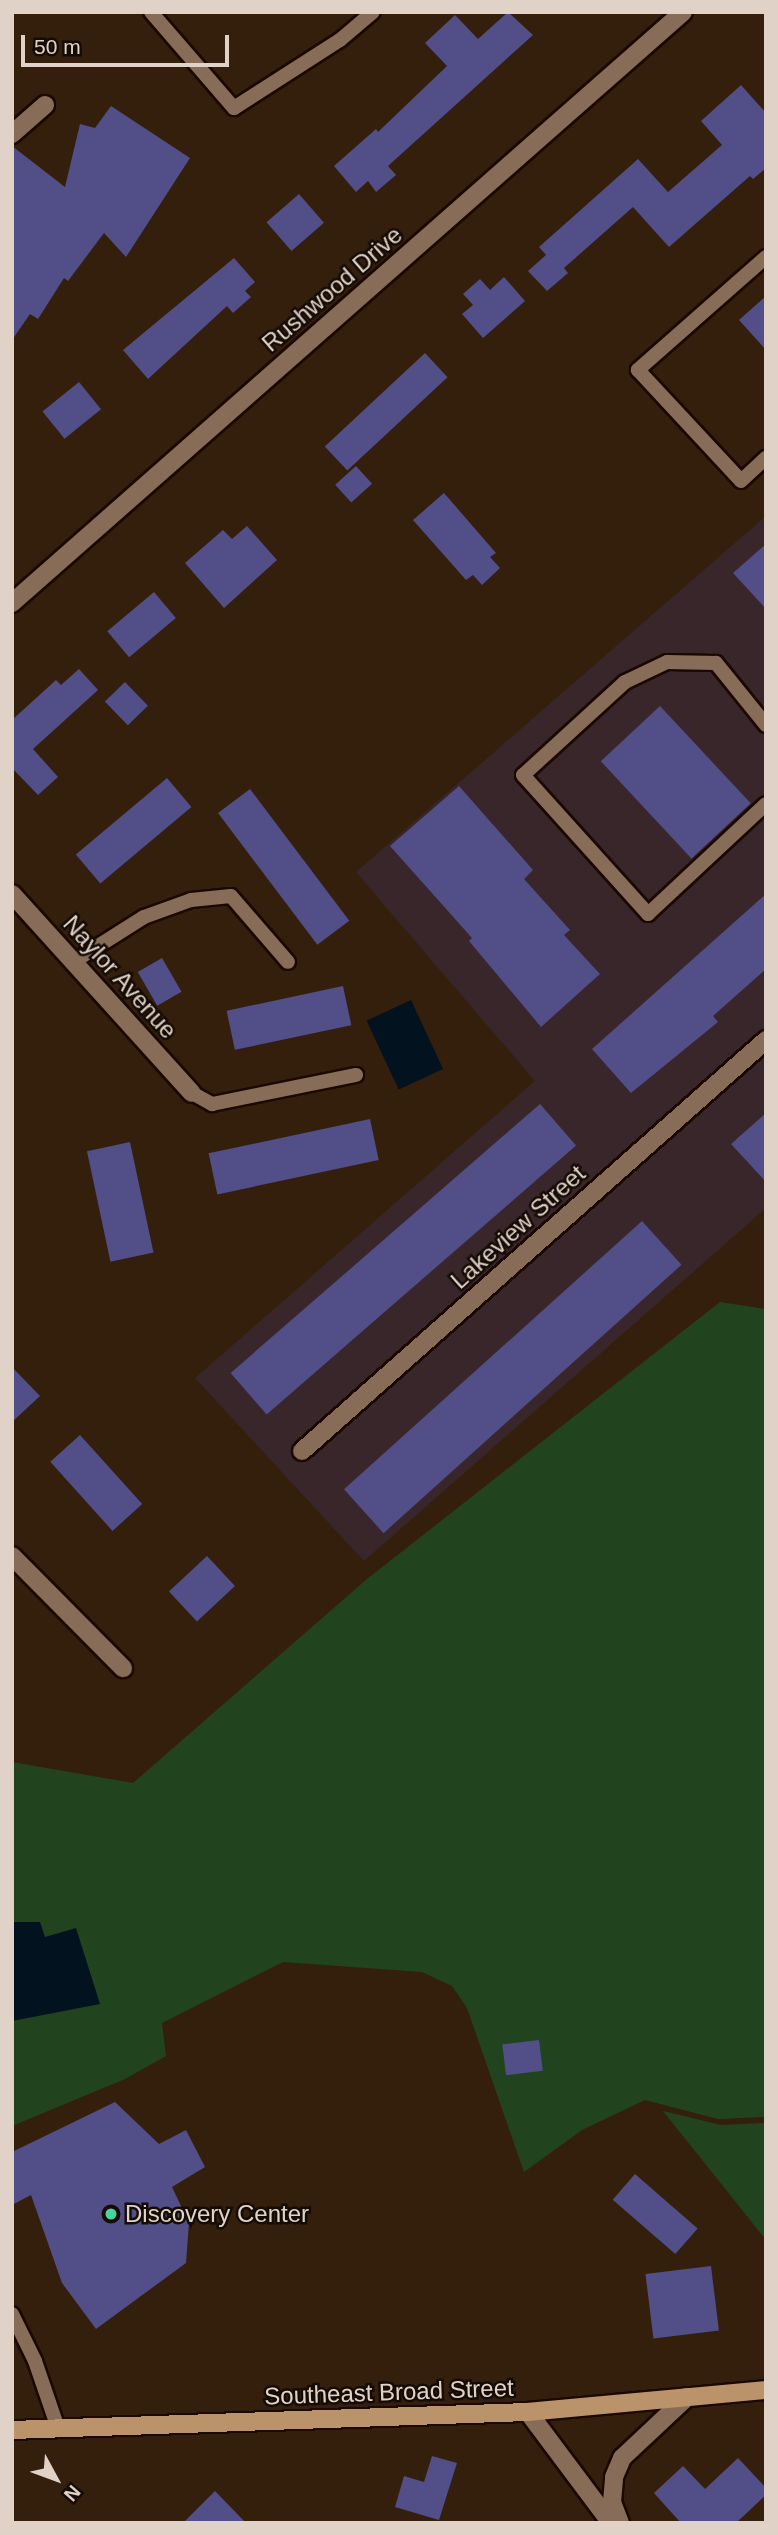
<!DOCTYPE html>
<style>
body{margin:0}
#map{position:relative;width:778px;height:2535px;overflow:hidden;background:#341f0c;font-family:Arial,sans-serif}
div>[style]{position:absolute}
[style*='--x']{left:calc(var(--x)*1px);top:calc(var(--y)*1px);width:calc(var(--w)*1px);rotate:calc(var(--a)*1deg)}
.commercial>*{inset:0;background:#39262b}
.green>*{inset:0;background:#21441e}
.water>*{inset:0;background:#02121f;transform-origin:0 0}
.building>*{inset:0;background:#514e88;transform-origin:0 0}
.roads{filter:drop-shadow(2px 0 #1b0800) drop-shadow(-2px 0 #1b0800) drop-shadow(0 2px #1b0800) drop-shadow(0 -2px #1b0800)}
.service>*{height:14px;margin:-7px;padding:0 7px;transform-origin:7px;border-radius:7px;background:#876d58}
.minor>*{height:18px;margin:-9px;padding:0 9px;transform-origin:9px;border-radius:9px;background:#876d58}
.primary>*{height:18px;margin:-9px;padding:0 9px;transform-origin:9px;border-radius:9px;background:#bb936a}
.dots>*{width:19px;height:19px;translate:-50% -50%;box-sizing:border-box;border:4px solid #150b05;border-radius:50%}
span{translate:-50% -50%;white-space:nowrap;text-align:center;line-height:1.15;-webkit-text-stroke:5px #150b05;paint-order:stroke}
.street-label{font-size:24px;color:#e1d2c7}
.poi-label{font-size:24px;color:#e1d2c7}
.left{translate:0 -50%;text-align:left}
.frame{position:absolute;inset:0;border:14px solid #e1d2c7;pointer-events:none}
.north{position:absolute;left:21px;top:2444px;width:70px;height:70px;-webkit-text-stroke:5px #150b05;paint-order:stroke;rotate:131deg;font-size:19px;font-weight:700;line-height:28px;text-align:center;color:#e1d2c7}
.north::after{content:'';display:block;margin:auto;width:24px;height:32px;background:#e1d2c7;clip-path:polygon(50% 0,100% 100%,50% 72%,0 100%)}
.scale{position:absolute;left:21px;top:35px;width:208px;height:32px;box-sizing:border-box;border:4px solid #e1d2c7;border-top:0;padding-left:9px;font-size:21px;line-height:24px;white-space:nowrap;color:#e1d2c7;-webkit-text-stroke:5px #150b05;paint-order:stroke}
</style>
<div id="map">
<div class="commercial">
<div style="clip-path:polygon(766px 516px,766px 1208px,364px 1561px,195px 1378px,535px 1081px,356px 872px)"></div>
</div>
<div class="green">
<div style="clip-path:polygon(720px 1302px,766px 1309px,766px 2117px,718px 2119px,645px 2100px,582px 2130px,524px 2172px,467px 2008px,452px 1986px,422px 1972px,283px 1962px,162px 2023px,166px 2056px,125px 2079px,12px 2126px,12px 1762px,133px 1783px,367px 1579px)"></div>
<div style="clip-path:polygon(663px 2111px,721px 2125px,766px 2123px,766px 2240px)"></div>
</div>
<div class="water">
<div style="left:411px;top:1000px;width:76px;height:49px;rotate:65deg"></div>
<div style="clip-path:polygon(12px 1922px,40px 1922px,45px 1937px,76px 1928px,100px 2004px,12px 2021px)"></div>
</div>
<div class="building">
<div style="clip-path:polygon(508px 12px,533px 35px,388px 166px,396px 175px,376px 192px,368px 181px,356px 192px,334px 166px,376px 129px,378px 132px,447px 66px,425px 43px,455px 15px,478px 39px)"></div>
<div style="clip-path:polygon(741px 85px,766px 113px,766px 168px,753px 179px,750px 176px,669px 247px,633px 207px,564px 268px,568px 273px,547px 291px,528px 271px,546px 255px,539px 247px,638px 159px,668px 192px,722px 145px,701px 121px)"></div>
<div style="clip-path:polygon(111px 106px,190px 158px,126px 257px,104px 233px,68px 281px,64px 278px,38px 319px,30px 314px,12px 340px,12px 146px,65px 187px,80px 124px,95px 128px)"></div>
<div style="left:299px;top:194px;width:38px;height:43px;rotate:49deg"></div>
<div style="clip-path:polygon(234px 258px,255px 282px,245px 291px,251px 297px,233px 313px,227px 306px,148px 379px,123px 350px)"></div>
<div style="clip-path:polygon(504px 277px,525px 301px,483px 338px,462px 314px,473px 305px,463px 294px,480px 279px,490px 290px)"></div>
<div style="clip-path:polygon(766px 296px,766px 350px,739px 320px)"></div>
<div style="left:425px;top:353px;width:33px;height:137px;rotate:47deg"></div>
<div style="left:79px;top:382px;width:35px;height:47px;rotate:51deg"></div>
<div style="left:356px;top:466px;width:24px;height:28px;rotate:48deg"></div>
<div style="clip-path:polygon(444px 493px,496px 553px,490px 557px,500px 568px,482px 585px,473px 575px,466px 580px,413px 520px)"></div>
<div style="clip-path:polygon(247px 526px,277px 560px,224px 608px,185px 563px,223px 530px,232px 539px)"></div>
<div style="clip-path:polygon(766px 544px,766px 609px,733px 573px)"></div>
<div style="left:154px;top:592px;width:34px;height:61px;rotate:50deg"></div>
<div style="clip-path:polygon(79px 669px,98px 690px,33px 749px,58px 777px,38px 795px,12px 768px,12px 720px,56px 680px,61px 685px)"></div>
<div style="left:125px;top:682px;width:33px;height:28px;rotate:46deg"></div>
<div style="left:660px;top:706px;width:133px;height:81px;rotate:47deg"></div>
<div style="left:167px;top:778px;width:38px;height:119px;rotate:50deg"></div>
<div style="clip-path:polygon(459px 786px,533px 870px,524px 879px,570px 930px,564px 935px,600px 974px,541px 1027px,469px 941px,472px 938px,390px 846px)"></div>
<div style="left:250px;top:789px;width:165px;height:40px;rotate:53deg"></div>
<div style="clip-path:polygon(766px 894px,766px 969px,713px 1016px,718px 1022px,631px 1093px,592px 1049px)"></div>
<div style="left:162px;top:958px;width:39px;height:28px;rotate:60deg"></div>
<div style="left:343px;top:986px;width:40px;height:119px;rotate:78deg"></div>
<div style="left:540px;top:1104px;width:55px;height:410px;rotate:49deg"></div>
<div style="clip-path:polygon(766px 1113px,766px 1182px,731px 1144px)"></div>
<div style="left:370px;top:1119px;width:42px;height:165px;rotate:78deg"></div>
<div style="left:130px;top:1142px;width:113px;height:44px;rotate:78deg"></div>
<div style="left:642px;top:1221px;width:59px;height:401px;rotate:48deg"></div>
<div style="clip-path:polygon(12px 1367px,40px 1396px,12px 1422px)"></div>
<div style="left:80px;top:1435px;width:93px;height:40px;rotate:48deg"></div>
<div style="left:207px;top:1556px;width:41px;height:52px;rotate:47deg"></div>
<div style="left:539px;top:2040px;width:31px;height:37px;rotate:83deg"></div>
<div style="clip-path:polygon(115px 2102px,159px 2144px,186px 2130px,205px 2167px,172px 2187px,189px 2223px,186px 2263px,96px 2329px,62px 2283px,31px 2195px,12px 2205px,12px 2152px)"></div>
<div style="left:635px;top:2174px;width:83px;height:34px;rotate:41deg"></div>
<div style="left:711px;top:2266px;width:65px;height:66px;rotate:83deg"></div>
<div style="clip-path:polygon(432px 2456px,457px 2463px,439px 2520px,395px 2507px,404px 2476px,424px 2482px)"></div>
<div style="clip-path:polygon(738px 2458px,766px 2488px,766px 2495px,736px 2523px,681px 2523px,654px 2493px,683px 2466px,705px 2489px)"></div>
<div style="clip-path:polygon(215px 2491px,246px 2523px,183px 2523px)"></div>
</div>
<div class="roads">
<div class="service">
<div style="--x:151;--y:12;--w:127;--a:49.2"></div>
<div style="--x:234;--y:108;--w:126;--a:-32.7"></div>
<div style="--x:340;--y:40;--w:43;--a:-40.3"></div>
<div style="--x:766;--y:257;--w:171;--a:138.6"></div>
<div style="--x:638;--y:370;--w:151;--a:47.1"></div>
<div style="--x:741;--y:481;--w:34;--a:-43"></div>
<div style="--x:766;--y:725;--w:80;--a:-128.9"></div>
<div style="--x:716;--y:663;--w:49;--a:-178.8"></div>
<div style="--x:667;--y:662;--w:47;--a:154.5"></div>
<div style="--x:625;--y:682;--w:138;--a:137.6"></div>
<div style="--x:523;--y:775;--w:187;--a:48"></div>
<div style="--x:648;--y:914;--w:161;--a:-43"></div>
<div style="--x:73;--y:962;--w:84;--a:-32.4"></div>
<div style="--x:144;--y:917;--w:50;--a:-19.9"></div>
<div style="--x:191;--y:900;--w:40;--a:-5.7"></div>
<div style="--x:231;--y:896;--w:87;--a:49.2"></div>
<div style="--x:192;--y:1093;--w:23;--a:29"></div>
<div style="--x:212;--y:1104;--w:147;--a:-11.4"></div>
<div style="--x:12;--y:2314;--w:52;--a:63.9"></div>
<div style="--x:35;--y:2361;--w:71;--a:71.1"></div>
</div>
<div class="minor">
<div style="--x:12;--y:134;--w:44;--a:-41.3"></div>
<div style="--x:12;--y:603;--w:894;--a:-41.37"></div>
<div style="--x:12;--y:894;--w:268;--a:47.9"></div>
<div style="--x:302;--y:1451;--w:620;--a:-41.53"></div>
<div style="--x:12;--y:1556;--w:158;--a:45.3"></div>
<div style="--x:528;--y:2412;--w:139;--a:53.2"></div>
<div style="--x:620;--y:2523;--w:22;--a:-111"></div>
<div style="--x:612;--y:2502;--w:25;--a:-85"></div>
<div style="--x:614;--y:2477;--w:21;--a:-67"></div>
<div style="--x:622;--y:2458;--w:89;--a:-43.2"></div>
</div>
<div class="primary">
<div style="--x:12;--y:2430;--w:516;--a:-2"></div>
<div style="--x:528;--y:2412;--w:239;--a:-5.3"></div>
</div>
</div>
<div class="dots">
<div style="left:111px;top:2214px;background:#47d49e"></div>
</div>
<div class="street-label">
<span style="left:332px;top:289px;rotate:-41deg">Rushwood Drive</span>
<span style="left:120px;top:977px;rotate:48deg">Naylor Avenue</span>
<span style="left:518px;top:1227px;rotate:-42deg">Lakeview Street</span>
<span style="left:389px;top:2392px;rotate:-2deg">Southeast Broad Street</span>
</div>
<div class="poi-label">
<span class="left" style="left:125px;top:2214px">Discovery Center</span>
</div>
<div class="frame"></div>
<div class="north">N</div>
<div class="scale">50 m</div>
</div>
